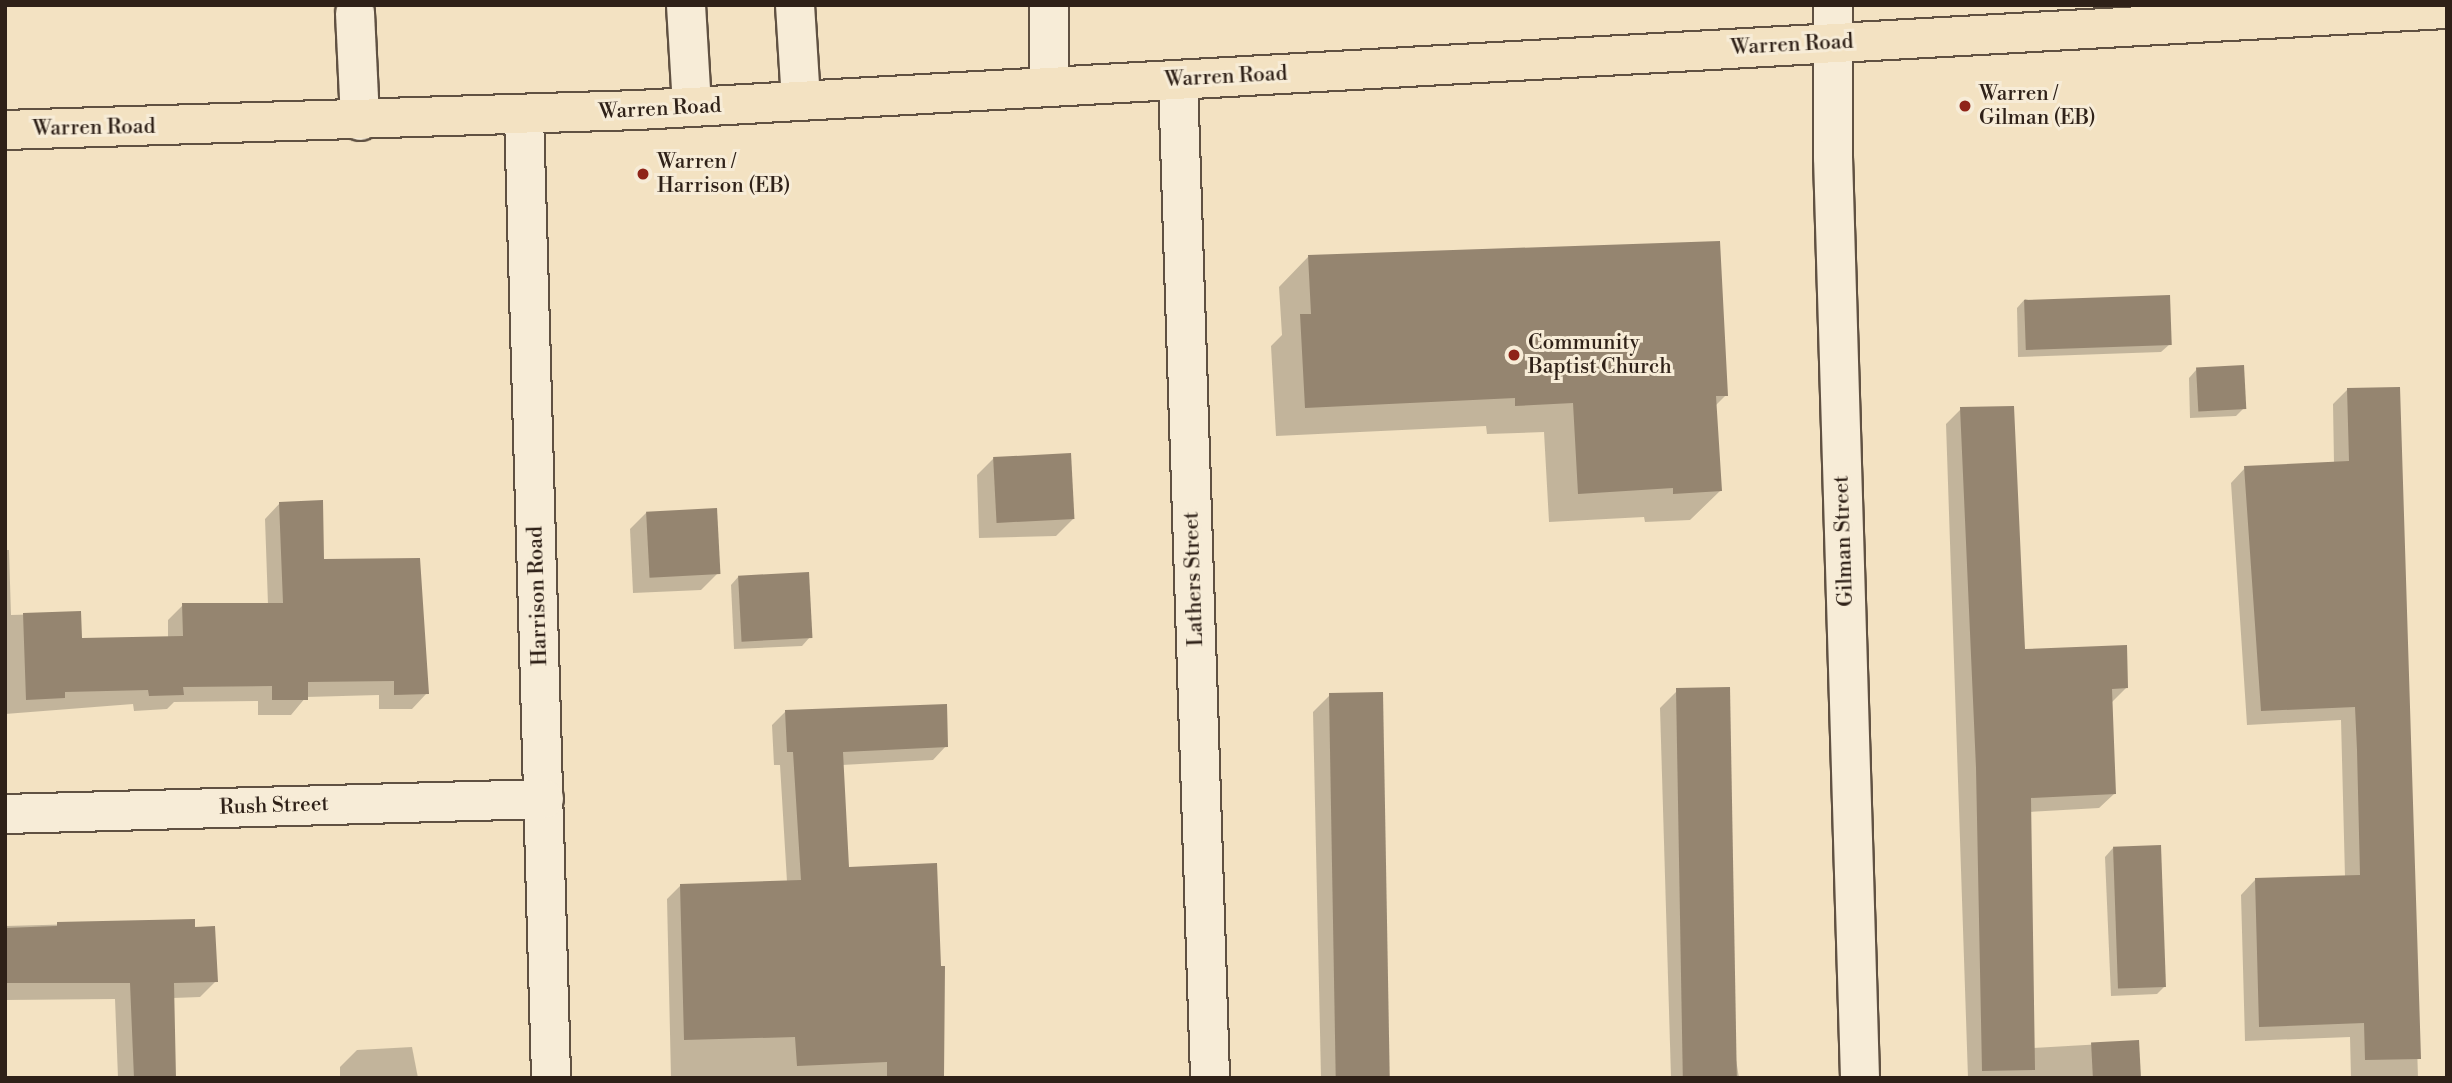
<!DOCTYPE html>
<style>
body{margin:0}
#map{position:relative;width:2452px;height:1083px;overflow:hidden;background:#f3e2c2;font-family:"Libre Bodoni",serif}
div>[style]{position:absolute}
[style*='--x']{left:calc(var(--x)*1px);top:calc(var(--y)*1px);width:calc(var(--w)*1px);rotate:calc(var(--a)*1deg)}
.shadow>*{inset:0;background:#0003}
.building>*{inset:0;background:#958570;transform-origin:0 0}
.roads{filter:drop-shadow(2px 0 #605142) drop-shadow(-2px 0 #605142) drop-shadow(0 2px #605142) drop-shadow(0 -2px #605142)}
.minor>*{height:38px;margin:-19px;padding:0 19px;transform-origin:19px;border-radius:19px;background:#f7ecd7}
.major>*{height:38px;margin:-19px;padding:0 19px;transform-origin:19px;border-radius:19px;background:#f3e2c2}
.dots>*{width:19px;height:19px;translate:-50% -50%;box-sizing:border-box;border:4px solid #f7ecd7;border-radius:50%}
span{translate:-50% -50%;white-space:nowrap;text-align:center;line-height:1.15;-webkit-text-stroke:6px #f7ecd7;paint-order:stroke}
.street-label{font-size:21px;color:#2f2118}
.poi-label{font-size:21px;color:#2f2118}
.left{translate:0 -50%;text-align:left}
.frame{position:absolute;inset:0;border:7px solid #2f2118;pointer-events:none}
</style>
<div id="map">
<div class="shadow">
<div style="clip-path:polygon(1308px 257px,1726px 395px,1715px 406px,1720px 491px,1690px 520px,1645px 522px,1644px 517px,1549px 522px,1544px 432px,1487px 434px,1486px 426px,1276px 436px,1271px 346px,1282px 335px,1279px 287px)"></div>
<div style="clip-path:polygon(2025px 299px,2170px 344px,2161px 352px,2018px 357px,2017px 308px)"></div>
<div style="clip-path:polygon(2197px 369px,2244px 408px,2236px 416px,2190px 418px,2189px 378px)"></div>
<div style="clip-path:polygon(2398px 388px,2418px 1078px,2351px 1078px,2350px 1037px,2245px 1041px,2241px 895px,2255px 880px,2345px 877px,2341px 720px,2247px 725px,2231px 483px,2245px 468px,2334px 464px,2333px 404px,2347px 390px)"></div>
<div style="clip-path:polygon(1961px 409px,2023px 651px,2127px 687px,2112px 702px,2114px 794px,2099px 808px,2029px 812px,2033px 1048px,2138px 1042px,2139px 1078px,1968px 1078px,1946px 424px)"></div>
<div style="clip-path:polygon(994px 458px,1073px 519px,1056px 536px,979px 538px,977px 475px)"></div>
<div style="clip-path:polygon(280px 503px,427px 693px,412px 709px,379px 709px,379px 695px,306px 697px,291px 715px,258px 715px,258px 701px,174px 702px,167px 709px,134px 711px,133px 704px,5px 714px,5px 550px,9px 550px,11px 615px,80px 613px,81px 640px,168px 638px,168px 620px,183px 605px,268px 605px,265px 519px)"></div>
<div style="clip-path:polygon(647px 512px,718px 573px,701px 590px,633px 593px,630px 529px)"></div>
<div style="clip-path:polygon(739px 576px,810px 637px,802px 646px,734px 649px,731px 585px)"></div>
<div style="clip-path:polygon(1677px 691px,1739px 1078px,1671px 1078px,1660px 708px)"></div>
<div style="clip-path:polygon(1330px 695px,1386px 1078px,1321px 1078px,1313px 712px)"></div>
<div style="clip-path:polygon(786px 711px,946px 746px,933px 760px,842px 765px,848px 869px,944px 1078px,671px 1078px,667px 899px,681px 885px,787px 882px,780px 765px,774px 765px,772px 725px)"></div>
<div style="clip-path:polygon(2113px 848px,2165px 986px,2157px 994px,2111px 996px,2105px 857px)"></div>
<div style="clip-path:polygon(193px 921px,216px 981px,200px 997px,173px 998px,175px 1078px,118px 1078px,115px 999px,5px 1000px,5px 926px)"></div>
<div style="clip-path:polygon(412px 1047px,418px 1078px,340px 1078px,340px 1067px,357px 1050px)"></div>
</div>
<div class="building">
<div style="clip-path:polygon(1720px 241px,1728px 396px,1716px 396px,1722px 491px,1673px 494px,1673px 488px,1578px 494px,1573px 403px,1515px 406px,1515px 398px,1305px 408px,1300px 314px,1311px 314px,1308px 255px)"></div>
<div style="left:2170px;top:295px;width:50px;height:146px;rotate:88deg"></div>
<div style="left:2244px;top:365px;width:44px;height:48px;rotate:87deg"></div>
<div style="clip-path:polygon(2400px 387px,2421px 1059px,2365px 1060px,2364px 1023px,2259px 1027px,2255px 878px,2360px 875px,2357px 750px,2355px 707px,2261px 711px,2244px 466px,2349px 461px,2347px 388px)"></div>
<div style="clip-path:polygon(2014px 406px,2025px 649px,2127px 645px,2128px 688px,2112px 689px,2116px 794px,2031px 798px,2035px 1070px,1982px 1071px,1976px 768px,1960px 407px)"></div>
<div style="left:1071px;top:453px;width:66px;height:78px;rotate:87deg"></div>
<div style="clip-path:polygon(323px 500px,324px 559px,420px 558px,429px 694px,394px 695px,394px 681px,308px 682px,308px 700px,272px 700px,272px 686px,183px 687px,184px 695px,149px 696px,148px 690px,65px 692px,65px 698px,26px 700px,23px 613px,81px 611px,82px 638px,183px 636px,182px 603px,283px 603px,279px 502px)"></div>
<div style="left:717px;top:508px;width:66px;height:71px;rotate:87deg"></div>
<div style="left:809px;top:572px;width:66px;height:71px;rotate:87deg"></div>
<div style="left:1730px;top:687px;width:391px;height:54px;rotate:89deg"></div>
<div style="left:1383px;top:692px;width:386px;height:54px;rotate:89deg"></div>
<div style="clip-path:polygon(947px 704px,948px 747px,843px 752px,849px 867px,937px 863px,941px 966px,945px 966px,944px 1078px,887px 1078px,887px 1062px,797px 1066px,795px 1037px,684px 1040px,680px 884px,801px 880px,793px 752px,787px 752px,785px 710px)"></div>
<div style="left:2161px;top:845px;width:142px;height:48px;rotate:88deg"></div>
<div style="clip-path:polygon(195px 919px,195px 927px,215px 926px,218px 982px,174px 983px,176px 1078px,134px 1078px,130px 983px,5px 983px,5px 928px,57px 926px,57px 922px)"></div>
<div style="left:2139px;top:1040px;width:38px;height:48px;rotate:87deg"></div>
</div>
<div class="roads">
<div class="minor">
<div style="--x:686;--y:5;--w:102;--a:86.6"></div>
<div style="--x:795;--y:5;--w:96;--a:86.4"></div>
<div style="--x:1833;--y:5;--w:152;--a:90"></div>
<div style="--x:1833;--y:157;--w:921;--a:88.32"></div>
<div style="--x:355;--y:13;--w:108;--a:87.3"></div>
<div style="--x:1178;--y:80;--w:999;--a:88.16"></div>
<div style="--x:1049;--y:87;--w:82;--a:-90"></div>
<div style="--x:524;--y:115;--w:963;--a:88.39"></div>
<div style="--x:5;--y:814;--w:539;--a:-1.59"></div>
</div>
<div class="major">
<div style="--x:5;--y:130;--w:633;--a:-1.81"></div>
<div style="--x:638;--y:110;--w:1812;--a:-3.2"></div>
</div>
</div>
<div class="dots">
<div style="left:1965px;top:106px;background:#8f2418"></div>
<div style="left:643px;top:174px;background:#8f2418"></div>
<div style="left:1514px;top:355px;background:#8f2418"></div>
</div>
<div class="street-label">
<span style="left:1792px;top:45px;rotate:-3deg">Warren Road</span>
<span style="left:1226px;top:77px;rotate:-3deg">Warren Road</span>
<span style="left:660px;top:109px;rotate:-3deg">Warren Road</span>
<span style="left:94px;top:128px;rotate:-1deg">Warren Road</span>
<span style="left:1844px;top:541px;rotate:-92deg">Gilman Street</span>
<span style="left:1194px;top:579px;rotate:-92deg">Lathers Street</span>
<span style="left:538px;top:596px;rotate:-92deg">Harrison Road</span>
<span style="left:274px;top:806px;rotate:-2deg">Rush Street</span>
</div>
<div class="poi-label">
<span class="left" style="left:1979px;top:106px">Warren /<br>Gilman (EB)</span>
<span class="left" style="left:657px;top:174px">Warren /<br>Harrison (EB)</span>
<span class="left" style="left:1528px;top:355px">Community<br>Baptist Church</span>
</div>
<div class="frame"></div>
</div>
